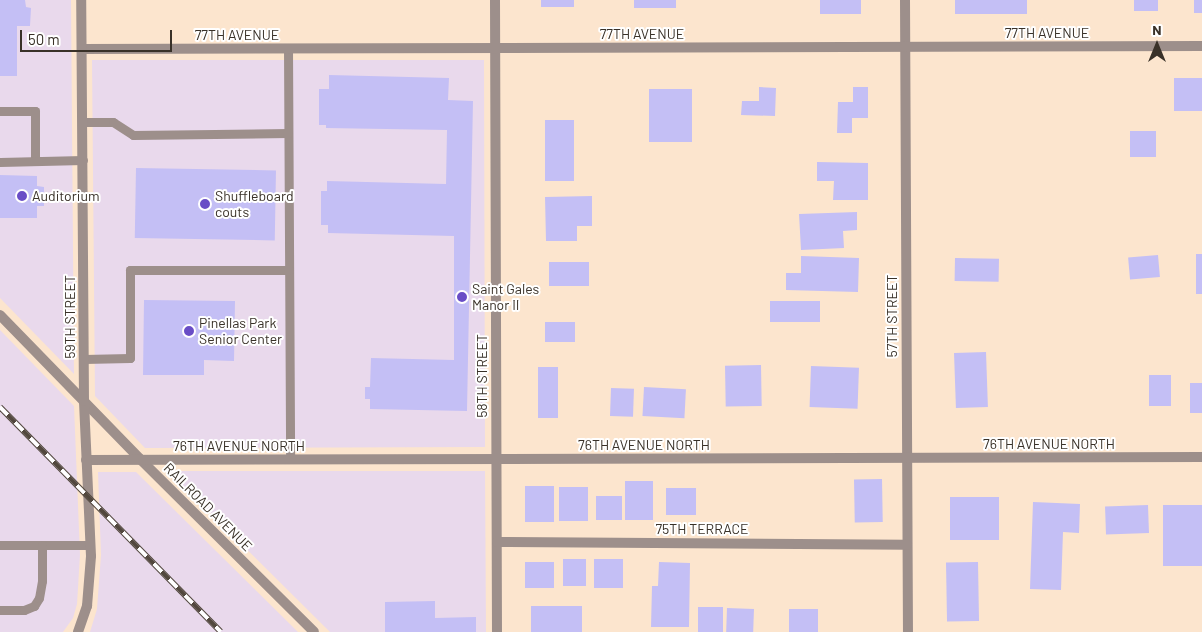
<!DOCTYPE html>
<style>
body{margin:0}
#map{position:relative;width:1202px;height:632px;overflow:hidden;background:#fce5ce;font-family:Barlow,sans-serif}
div>[style]{position:absolute}
[style*='--x']{left:calc(var(--x)*1px);top:calc(var(--y)*1px);width:calc(var(--w)*1px);rotate:calc(var(--a)*1deg)}
.commercial>*{inset:0;background:#e9d9ec}
.building>*{inset:0;background:#c4bff5;transform-origin:0 0}
.lane>*{height:9px;margin:-4.5px;padding:0 4.5px;transform-origin:4.5px;border-radius:4.5px;background:#9d8f8b}
.street>*{height:10px;margin:-5px;padding:0 5px;transform-origin:5px;border-radius:5px;background:#9d8f8b}
.rail>*{height:5.5px;margin-top:-2.75px;transform-origin:0;background:repeating-linear-gradient(90deg,#fff 0 11px,#52483e 0 22px);box-sizing:border-box;border-block:1px solid #52483e}
.dots>*{width:14px;height:14px;translate:-50% -50%;box-sizing:border-box;border:2px solid #fff;border-radius:50%}
span{translate:-50% -50%;white-space:nowrap;text-align:center;line-height:1.15;-webkit-text-stroke:4px #fff;paint-order:stroke}
.street-label{font-size:14px;color:#393128}
.poi-label{font-size:14px;color:#393128}
.left{translate:0 -50%;text-align:left}
.north{position:absolute;left:1132px;top:20px;width:50px;height:50px;-webkit-text-stroke:4px #fff;paint-order:stroke;rotate:0deg;font-size:14px;font-weight:700;line-height:20px;text-align:center;color:#393128}
.north::after{content:'';display:block;margin:auto;width:18px;height:22px;background:#393128;clip-path:polygon(50% 0,100% 100%,50% 72%,0 100%)}
.scale{position:absolute;left:20px;top:30px;width:152px;height:22px;box-sizing:border-box;border:2px solid #393128;border-top:0;padding-left:6px;font-size:15px;line-height:18px;white-space:nowrap;color:#393128;-webkit-text-stroke:4px #fff;paint-order:stroke}
</style>
<div id="map">
<div class="commercial">
<div style="clip-path:polygon(0 0,71px 0,74px 374px,0 298px)"></div>
<div style="clip-path:polygon(92px 60px,484px 60px,485px 447px,145px 448px,95px 396px)"></div>
<div style="clip-path:polygon(0 330px,74px 406px,80px 555px,77px 604px,73px 618px,63px 632px,0 632px)"></div>
<div style="clip-path:polygon(168px 471px,485px 471px,486px 632px,330px 632px)"></div>
<div style="clip-path:polygon(98px 472px,136px 472px,298px 632px,90px 632px,97px 609px,101px 555px)"></div>
</div>
<div class="building">
<div style="clip-path:polygon(0 0,25px 0,26px 7px,31px 8px,30px 26px,17px 26px,17px 76px,0 76px)"></div>
<div style="left:541px;top:0;width:33px;height:7px"></div>
<div style="left:634px;top:0;width:42px;height:8px"></div>
<div style="left:820px;top:0;width:41px;height:14px"></div>
<div style="left:955px;top:0;width:72px;height:14px"></div>
<div style="left:1134px;top:0;width:24px;height:11px"></div>
<div style="left:1194px;top:0;width:8px;height:13px"></div>
<div style="clip-path:polygon(329px 75px,449px 78px,448px 100px,473px 101px,467px 411px,370px 409px,370px 399px,365px 399px,365px 387px,370px 387px,371px 358px,454px 360px,454px 236px,328px 233px,328px 225px,321px 225px,321px 191px,327px 191px,327px 181px,446px 184px,447px 130px,326px 128px,326px 125px,319px 125px,319px 89px,329px 89px)"></div>
<div style="left:1174px;top:78px;width:28px;height:33px"></div>
<div style="clip-path:polygon(759px 87px,776px 88px,775px 116px,741px 115px,742px 101px,759px 101px)"></div>
<div style="clip-path:polygon(853px 87px,868px 87px,868px 118px,852px 118px,852px 133px,837px 133px,838px 102px,853px 102px)"></div>
<div style="left:649px;top:89px;width:43px;height:53px"></div>
<div style="left:545px;top:120px;width:29px;height:61px"></div>
<div style="left:1130px;top:131px;width:26px;height:26px"></div>
<div style="clip-path:polygon(817px 162px,868px 163px,868px 200px,833px 200px,834px 181px,817px 181px)"></div>
<div style="left:136px;top:168px;width:140px;height:70px;rotate:1deg"></div>
<div style="clip-path:polygon(0 175px,37px 176px,37px 186px,44px 187px,44px 206px,37px 206px,37px 218px,0 218px)"></div>
<div style="clip-path:polygon(592px 196px,592px 226px,577px 226px,577px 241px,546px 241px,545px 197px)"></div>
<div style="clip-path:polygon(857px 212px,857px 230px,843px 231px,844px 248px,801px 250px,799px 214px)"></div>
<div style="left:1196px;top:254px;width:6px;height:40px"></div>
<div style="left:1158px;top:255px;width:22px;height:30px;rotate:85deg"></div>
<div style="clip-path:polygon(801px 256px,859px 258px,858px 292px,786px 290px,786px 273px,801px 273px)"></div>
<div style="left:955px;top:258px;width:44px;height:23px;rotate:1deg"></div>
<div style="left:589px;top:262px;width:24px;height:40px;rotate:90deg"></div>
<div style="clip-path:polygon(144px 300px,235px 301px,234px 361px,204px 360px,204px 375px,143px 375px)"></div>
<div style="left:820px;top:301px;width:21px;height:50px;rotate:90deg"></div>
<div style="left:545px;top:322px;width:30px;height:20px"></div>
<div style="left:986px;top:352px;width:55px;height:32px;rotate:88deg"></div>
<div style="left:761px;top:365px;width:41px;height:36px;rotate:89deg"></div>
<div style="left:811px;top:366px;width:48px;height:41px;rotate:2deg"></div>
<div style="left:538px;top:367px;width:20px;height:51px"></div>
<div style="left:1149px;top:375px;width:22px;height:31px"></div>
<div style="left:1190px;top:383px;width:12px;height:30px"></div>
<div style="left:644px;top:387px;width:42px;height:29px;rotate:3deg"></div>
<div style="left:611px;top:388px;width:23px;height:28px;rotate:2deg"></div>
<div style="left:882px;top:479px;width:43px;height:28px;rotate:89deg"></div>
<div style="left:625px;top:481px;width:28px;height:39px"></div>
<div style="left:554px;top:486px;width:36px;height:29px;rotate:90deg"></div>
<div style="left:559px;top:487px;width:29px;height:34px"></div>
<div style="left:666px;top:488px;width:30px;height:27px"></div>
<div style="left:596px;top:496px;width:26px;height:24px"></div>
<div style="left:950px;top:497px;width:49px;height:43px"></div>
<div style="clip-path:polygon(1033px 502px,1080px 504px,1079px 533px,1063px 532px,1061px 590px,1030px 589px)"></div>
<div style="left:1148px;top:505px;width:28px;height:43px;rotate:88deg"></div>
<div style="left:1163px;top:505px;width:39px;height:61px"></div>
<div style="left:563px;top:559px;width:23px;height:27px"></div>
<div style="left:594px;top:559px;width:29px;height:29px"></div>
<div style="left:525px;top:562px;width:29px;height:26px"></div>
<div style="clip-path:polygon(659px 562px,690px 563px,689px 627px,651px 627px,652px 586px,658px 586px)"></div>
<div style="left:978px;top:562px;width:59px;height:32px;rotate:89deg"></div>
<div style="clip-path:polygon(435px 601px,435px 618px,476px 617px,476px 632px,385px 632px,385px 602px)"></div>
<div style="left:582px;top:606px;width:26px;height:51px;rotate:90deg"></div>
<div style="left:698px;top:607px;width:25px;height:25px"></div>
<div style="left:727px;top:608px;width:27px;height:24px;rotate:2deg"></div>
<div style="left:789px;top:609px;width:29px;height:23px"></div>
</div>
<div class="lane">
<div style="--x:288;--y:48;--w:411;--a:89.7"></div>
<div style="--x:0;--y:111;--w:35;--a:0"></div>
<div style="--x:35;--y:111;--w:50;--a:90"></div>
<div style="--x:82;--y:122;--w:31;--a:0"></div>
<div style="--x:113;--y:122;--w:24;--a:33"></div>
<div style="--x:133;--y:135;--w:155;--a:-0.7"></div>
<div style="--x:0;--y:162;--w:83;--a:-1.4"></div>
<div style="--x:84;--y:359;--w:46;--a:-1.2"></div>
<div style="--x:130;--y:358;--w:88;--a:-90"></div>
<div style="--x:130;--y:270;--w:159;--a:0"></div>
<div style="--x:0;--y:545;--w:90;--a:0"></div>
<div style="--x:0;--y:610;--w:24;--a:0"></div>
<div style="--x:24;--y:610;--w:11;--a:-22"></div>
<div style="--x:34;--y:606;--w:9;--a:-58"></div>
<div style="--x:39;--y:598;--w:17;--a:-80"></div>
<div style="--x:42;--y:581;--w:36;--a:-90"></div>
</div>
<div class="street">
<div style="--x:495;--y:0;--w:632;--a:89.82"></div>
<div style="--x:905;--y:0;--w:632;--a:89.73"></div>
<div style="--x:82;--y:49;--w:1120;--a:-0.15"></div>
<div style="--x:0;--y:315;--w:201;--a:45.8"></div>
<div style="--x:140;--y:459;--w:245;--a:44.8"></div>
<div style="--x:86;--y:460;--w:1116;--a:-0.15"></div>
<div style="--x:497;--y:542;--w:410;--a:0.4"></div>
<div style="--x:78;--y:632;--w:28;--a:-71"></div>
<div style="--x:87;--y:606;--w:50;--a:-85.4"></div>
<div style="--x:91;--y:556;--w:155;--a:-92.6"></div>
<div style="--x:84;--y:401;--w:401;--a:-90.4"></div>
</div>
<div class="rail">
<div style="--x:0;--y:407;--w:315;--a:45.5"></div>
</div>
<div class="dots">
<div style="left:22px;top:196px;background:#694dc6"></div>
<div style="left:205px;top:204px;background:#694dc6"></div>
<div style="left:462px;top:297px;background:#694dc6"></div>
<div style="left:189px;top:331px;background:#694dc6"></div>
</div>
<div class="street-label">
<span style="left:1047px;top:33px">77TH AVENUE</span>
<span style="left:642px;top:34px">77TH AVENUE</span>
<span style="left:237px;top:35px">77TH AVENUE</span>
<span style="left:892px;top:316px;rotate:-90deg">57TH STREET</span>
<span style="left:70px;top:317px;rotate:-90deg">59TH STREET</span>
<span style="left:482px;top:376px;rotate:-90deg">58TH STREET</span>
<span style="left:1049px;top:444px">76TH AVENUE NORTH</span>
<span style="left:644px;top:445px">76TH AVENUE NORTH</span>
<span style="left:239px;top:446px">76TH AVENUE NORTH</span>
<span style="left:208px;top:507px;rotate:45deg">RAILROAD AVENUE</span>
<span style="left:702px;top:529px">75TH TERRACE</span>
</div>
<div class="poi-label">
<span class="left" style="left:32px;top:196px">Auditorium</span>
<span class="left" style="left:215px;top:204px">Shuffleboard<br>couts</span>
<span class="left" style="left:472px;top:297px">Saint Gales<br>Manor II</span>
<span class="left" style="left:199px;top:331px">Pinellas Park<br>Senior Center</span>
</div>
<div class="north">N</div>
<div class="scale">50 m</div>
</div>
